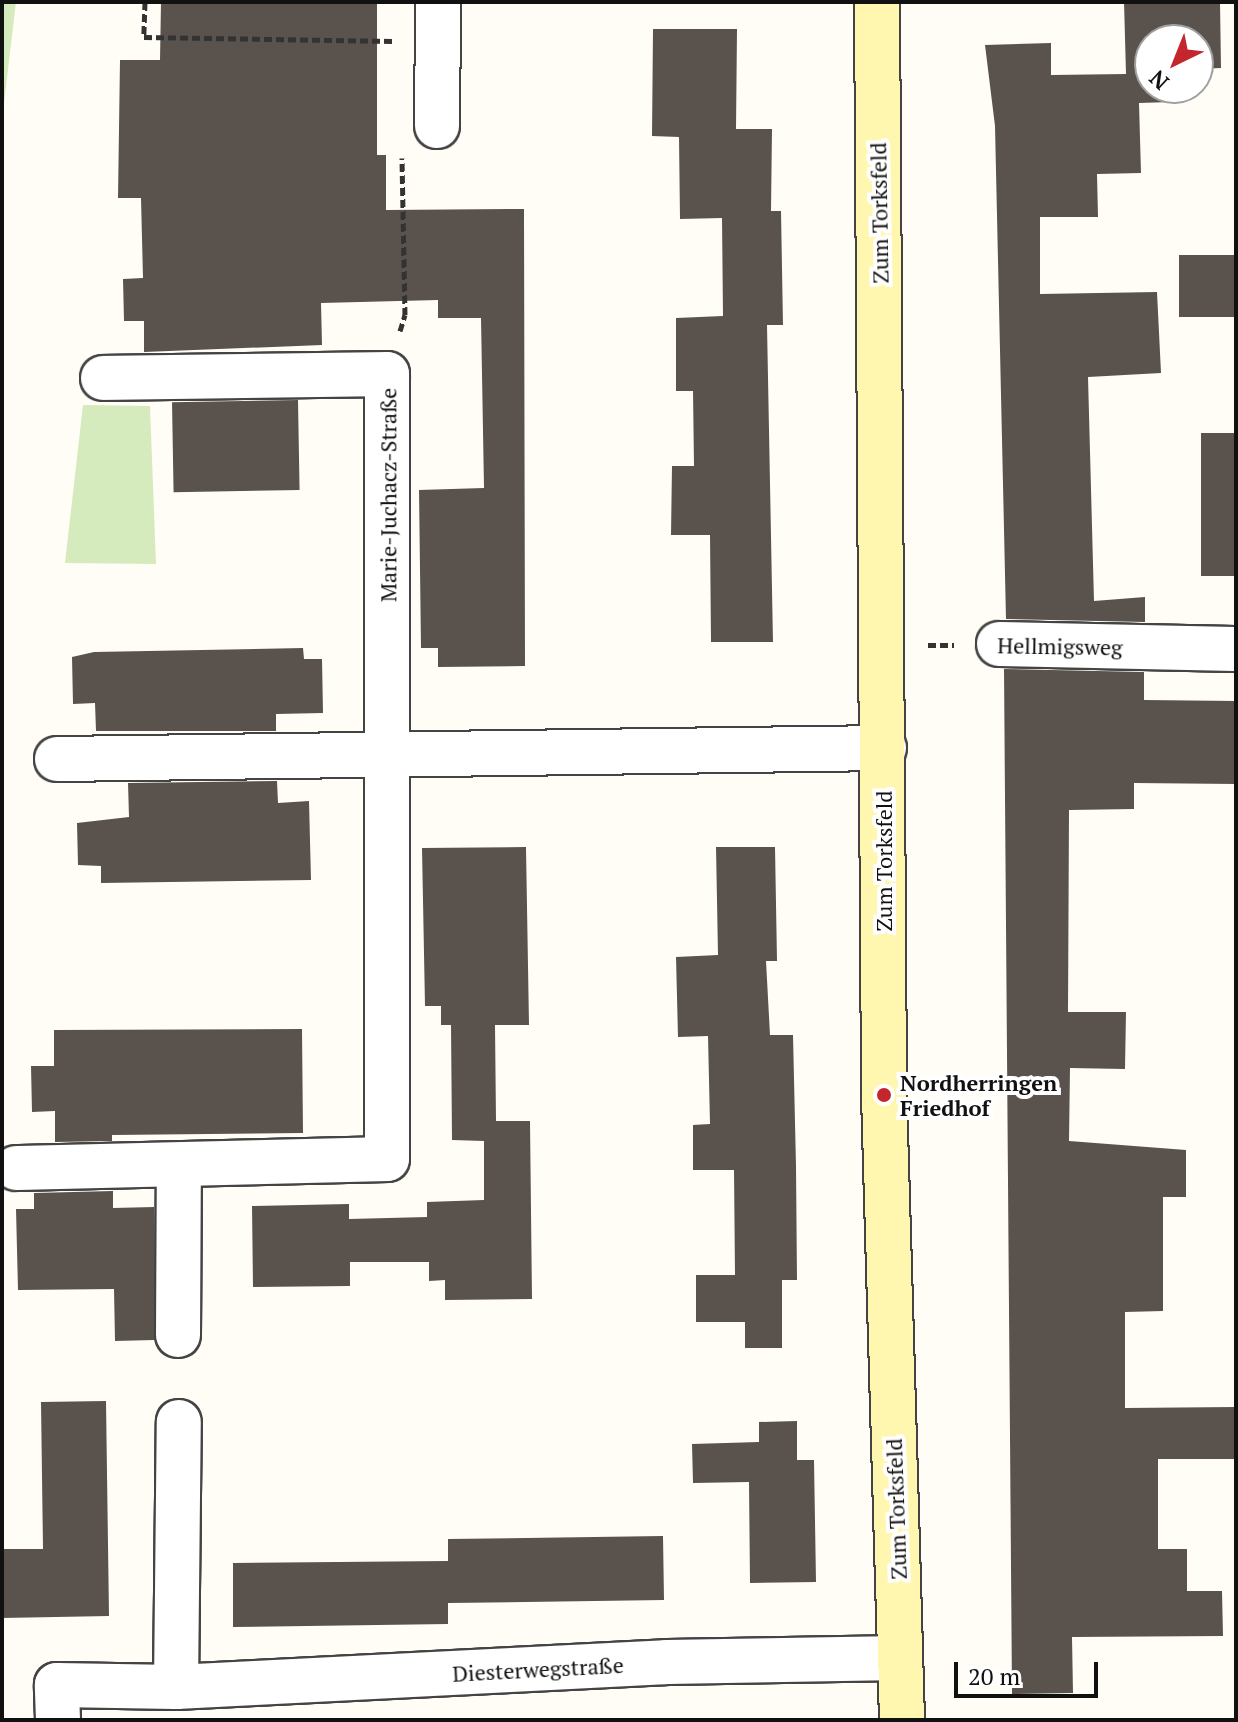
<!DOCTYPE html>
<meta charset="utf-8">
<style>
body{margin:0}
#map{position:relative;width:1238px;height:1722px;overflow:hidden;background:#fffdf5;font-family:"PT Serif",serif}
div>[style]{position:absolute}
[style*='--x']{left:calc(var(--x)*1px);top:calc(var(--y)*1px);width:calc(var(--w)*1px);rotate:calc(var(--a)*1deg)}
.green>*{inset:0;background:#d5ebbd}
.building>*{inset:0;background:#5a524d;transform-origin:0 0}
.path>*{height:5px;margin-top:-2.5px;transform-origin:0;background:repeating-linear-gradient(90deg,#333 0 8px,transparent 0 12px)}
.roads{filter:drop-shadow(2px 0 #444) drop-shadow(-2px 0 #444) drop-shadow(0 2px #444) drop-shadow(0 -2px #444)}
.minor>*{height:44px;margin:-22px;padding:0 22px;transform-origin:22px;border-radius:22px;background:#fff}
.secondary>*{height:44px;margin:-22px;padding:0 22px;transform-origin:22px;border-radius:22px;background:#fff6b0}
.dots>*{width:22px;height:22px;translate:-50% -50%;box-sizing:border-box;border:4px solid #fff;border-radius:50%}
span{translate:-50% -50%;white-space:nowrap;text-align:center;line-height:1.15;-webkit-text-stroke:8px #fff;paint-order:stroke}
.street-label{font-size:22px;color:#111}
.poi-label{font-size:22px;color:#111;font-weight:700}
.left{translate:0 -50%;text-align:left}
.frame{position:absolute;inset:0;border:4px solid #111;pointer-events:none}
.north{position:absolute;left:1134px;top:24px;width:80px;height:80px;box-sizing:border-box;background:#fff;border:2px solid #a0a0a0;border-radius:50%;rotate:223deg;font-size:22px;font-weight:700;line-height:32px;text-align:center;color:#111}
.north::after{content:'';display:block;margin:auto;width:28px;height:36px;background:#c4262e;clip-path:polygon(50% 0,100% 100%,50% 72%,0 100%)}
.scale{position:absolute;left:954px;top:1662px;width:144px;height:36px;box-sizing:border-box;border:4px solid #111;border-top:0;padding-left:10px;font-size:24px;line-height:28px;white-space:nowrap;color:#111;-webkit-text-stroke:6px #fff;paint-order:stroke}
</style>
<div id="map">
<div class="green">
<div style="clip-path:polygon(2px 2px,16px 2px,2px 120px)"></div>
<div style="clip-path:polygon(83px 405px,150px 406px,156px 564px,65px 563px)"></div>
</div>
<div class="building">
<div style="clip-path:polygon(161px 2px,377px 2px,377px 155px,386px 155px,386px 210px,524px 209px,525px 666px,438px 667px,438px 648px,421px 648px,419px 490px,484px 488px,481px 318px,438px 318px,438px 300px,321px 303px,322px 345px,144px 352px,144px 321px,124px 321px,123px 279px,143px 278px,141px 198px,118px 198px,120px 60px,160px 60px)"></div>
<div style="clip-path:polygon(1124px 2px,1220px 2px,1221px 68px,1198px 69px,1198px 40px,1150px 40px,1150px 88px,1171px 88px,1171px 102px,1139px 103px,1141px 173px,1097px 174px,1098px 217px,1040px 217px,1040px 294px,1157px 292px,1161px 373px,1088px 377px,1094px 601px,1145px 597px,1145px 622px,1006px 619px,995px 126px,985px 45px,1051px 43px,1051px 75px,1126px 74px)"></div>
<div style="clip-path:polygon(653px 29px,737px 29px,736px 129px,772px 129px,771px 211px,781px 211px,783px 325px,767px 325px,773px 642px,711px 642px,710px 535px,671px 535px,672px 466px,694px 466px,693px 391px,676px 391px,676px 318px,723px 316px,722px 218px,680px 219px,679px 137px,652px 136px)"></div>
<div style="left:1236px;top:255px;width:62px;height:57px;rotate:90deg"></div>
<div style="left:298px;top:400px;width:90px;height:126px;rotate:89deg"></div>
<div style="left:1201px;top:433px;width:35px;height:143px"></div>
<div style="clip-path:polygon(303px 648px,304px 659px,322px 659px,323px 713px,276px 714px,276px 731px,96px 731px,95px 703px,73px 704px,72px 657px,94px 652px)"></div>
<div style="clip-path:polygon(1004px 669px,1144px 672px,1144px 700px,1236px 701px,1236px 784px,1134px 783px,1134px 809px,1069px 810px,1068px 1012px,1126px 1012px,1125px 1069px,1070px 1068px,1069px 1141px,1186px 1150px,1186px 1197px,1163px 1197px,1163px 1311px,1125px 1312px,1125px 1408px,1236px 1407px,1236px 1459px,1158px 1459px,1158px 1549px,1187px 1549px,1187px 1591px,1222px 1591px,1223px 1636px,1072px 1637px,1073px 1693px,1012px 1694px)"></div>
<div style="clip-path:polygon(277px 781px,278px 803px,309px 801px,311px 880px,101px 883px,101px 866px,78px 865px,77px 823px,129px 817px,128px 783px)"></div>
<div style="clip-path:polygon(526px 847px,529px 1025px,495px 1025px,496px 1121px,530px 1121px,532px 1299px,445px 1300px,445px 1280px,429px 1281px,429px 1262px,350px 1262px,350px 1286px,253px 1287px,252px 1206px,349px 1204px,349px 1219px,427px 1217px,427px 1202px,484px 1200px,484px 1141px,452px 1140px,451px 1025px,441px 1025px,441px 1006px,425px 1006px,422px 848px)"></div>
<div style="clip-path:polygon(716px 847px,775px 847px,777px 961px,766px 961px,770px 1035px,793px 1035px,796px 1166px,797px 1280px,782px 1280px,782px 1348px,745px 1348px,745px 1322px,696px 1322px,696px 1275px,735px 1275px,734px 1170px,693px 1170px,693px 1125px,710px 1124px,708px 1036px,678px 1037px,676px 957px,718px 955px)"></div>
<div style="clip-path:polygon(302px 1029px,303px 1133px,112px 1135px,112px 1141px,55px 1142px,55px 1111px,32px 1112px,31px 1066px,54px 1066px,54px 1030px)"></div>
<div style="clip-path:polygon(113px 1191px,113px 1208px,154px 1207px,154px 1340px,115px 1341px,114px 1289px,18px 1290px,16px 1209px,34px 1209px,34px 1193px)"></div>
<div style="clip-path:polygon(106px 1401px,109px 1616px,2px 1618px,2px 1549px,43px 1549px,41px 1402px)"></div>
<div style="clip-path:polygon(797px 1421px,797px 1460px,814px 1460px,816px 1582px,750px 1583px,749px 1482px,693px 1483px,692px 1444px,759px 1442px,759px 1422px)"></div>
<div style="clip-path:polygon(663px 1536px,664px 1600px,448px 1603px,448px 1624px,233px 1627px,233px 1563px,448px 1561px,448px 1539px)"></div>
</div>
<div class="path">
<div style="--x:145;--y:2;--w:35;--a:92"></div>
<div style="--x:144;--y:37;--w:249;--a:0.9"></div>
<div style="--x:400;--y:331;--w:17;--a:-73"></div>
<div style="--x:405;--y:315;--w:157;--a:-91.1"></div>
<div style="--x:928;--y:645;--w:26;--a:0"></div>
</div>
<div class="roads">
<div class="minor">
<div style="--x:437;--y:126;--w:124;--a:-89.5"></div>
<div style="--x:999;--y:644;--w:237;--a:1.2"></div>
<div style="--x:57;--y:759;--w:827;--a:-0.76"></div>
<div style="--x:16;--y:1168;--w:371;--a:-1.4"></div>
<div style="--x:387;--y:1159;--w:785;--a:-90"></div>
<div style="--x:387;--y:374;--w:284;--a:179.2"></div>
<div style="--x:178;--y:1335;--w:170;--a:-89.7"></div>
<div style="--x:176;--y:1687;--w:265;--a:-89.4"></div>
<div style="--x:58;--y:1720;--w:35;--a:-92"></div>
<div style="--x:57;--y:1685;--w:119;--a:1"></div>
<div style="--x:176;--y:1687;--w:492;--a:-2.9"></div>
<div style="--x:667;--y:1662;--w:233;--a:-1"></div>
</div>
<div class="secondary">
<div style="--x:877;--y:2;--w:1093;--a:89.63"></div>
<div style="--x:884;--y:1095;--w:625;--a:88.35"></div>
</div>
</div>
<div class="dots">
<div style="left:884px;top:1095px;background:#c4262e"></div>
</div>
<div class="street-label">
<span style="left:879px;top:213px;rotate:-91deg">Zum Torksfeld</span>
<span style="left:388px;top:495px;rotate:-90deg">Marie-Juchacz-Straße</span>
<span style="left:1060px;top:646px;rotate:1deg">Hellmigsweg</span>
<span style="left:884px;top:861px;rotate:-90deg">Zum Torksfeld</span>
<span style="left:896px;top:1509px;rotate:-92deg">Zum Torksfeld</span>
<span style="left:538px;top:1669px;rotate:-3deg">Diesterwegstraße</span>
</div>
<div class="poi-label">
<span class="left" style="left:900px;top:1095px">Nordherringen<br>Friedhof</span>
</div>
<div class="frame"></div>
<div class="north">N</div>
<div class="scale">20 m</div>
</div>
